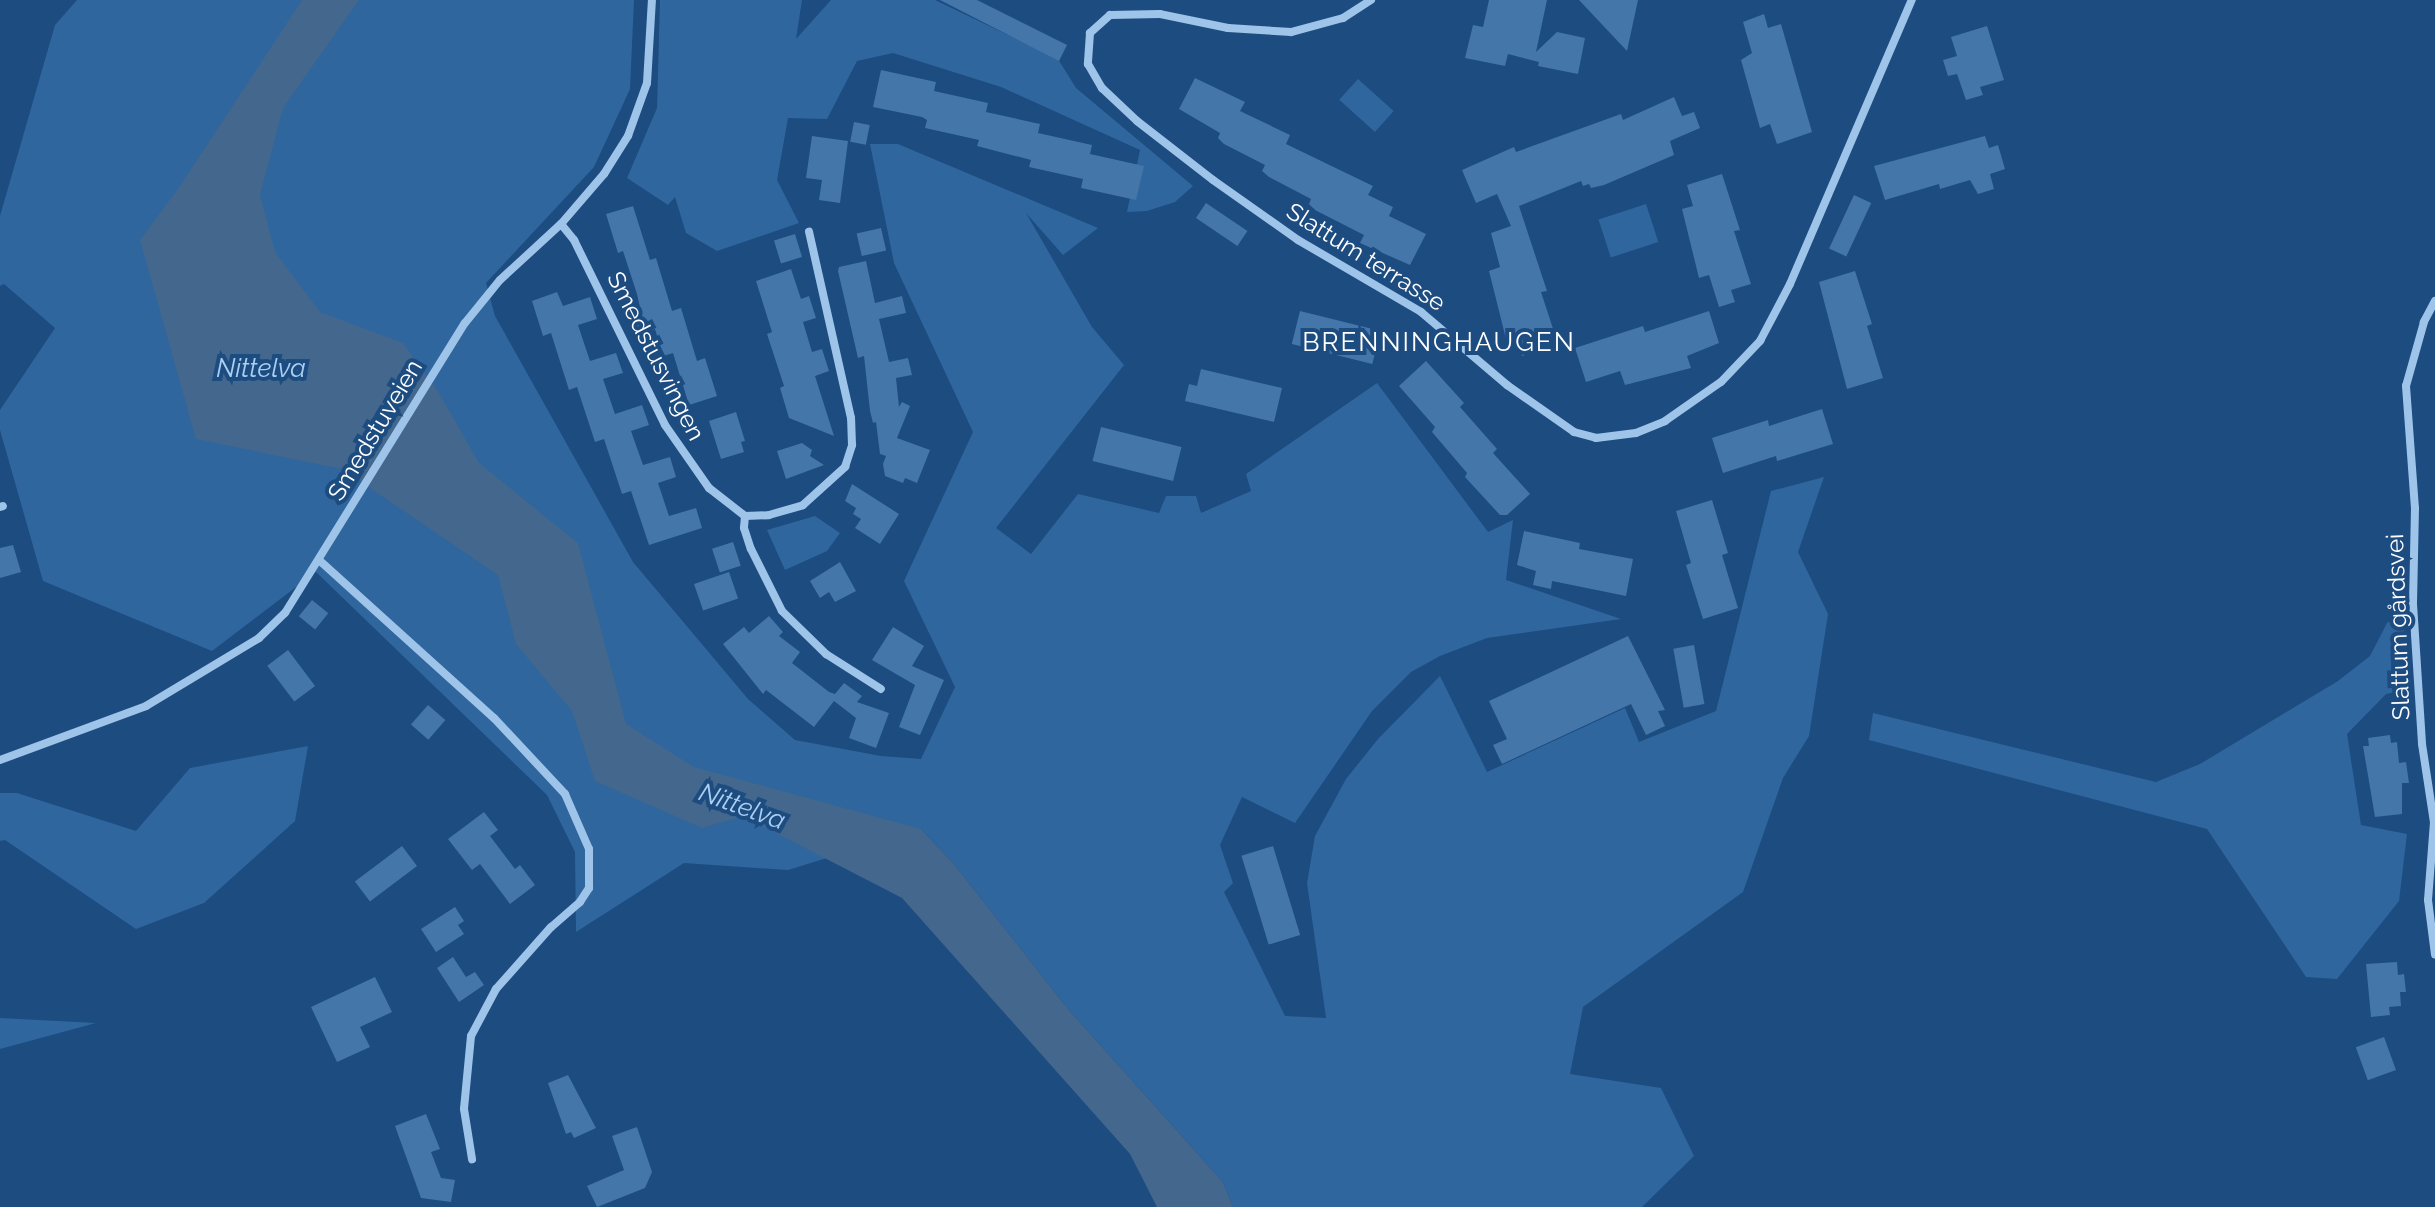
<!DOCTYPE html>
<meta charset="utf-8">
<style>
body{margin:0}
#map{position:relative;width:2435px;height:1207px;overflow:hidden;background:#1c4c80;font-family:Raleway,sans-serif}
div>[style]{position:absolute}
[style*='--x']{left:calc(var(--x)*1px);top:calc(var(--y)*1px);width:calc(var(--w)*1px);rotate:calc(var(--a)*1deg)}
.green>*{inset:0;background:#2f669e;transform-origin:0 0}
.water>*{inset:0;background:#43678d}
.building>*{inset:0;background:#4476aa;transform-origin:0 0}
.minor>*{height:8px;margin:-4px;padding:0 4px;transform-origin:4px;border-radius:4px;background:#9fc4e9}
span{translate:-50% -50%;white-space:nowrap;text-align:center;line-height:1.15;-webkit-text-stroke:8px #1c4c80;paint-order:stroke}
.street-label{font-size:24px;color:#fff}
.neighbourhood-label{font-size:26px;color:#fff;letter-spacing:2px}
.water-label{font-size:26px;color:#abcef1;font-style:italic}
</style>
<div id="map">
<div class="green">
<div style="clip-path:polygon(77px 0,634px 0,630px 89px,594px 167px,486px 283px,495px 316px,633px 562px,748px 699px,795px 740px,881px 756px,921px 759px,955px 687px,904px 581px,973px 432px,894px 263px,870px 144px,898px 144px,1098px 228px,1063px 255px,1026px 213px,1092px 327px,1124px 365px,996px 528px,1031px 554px,1078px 494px,1159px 513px,1166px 496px,1196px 496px,1201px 513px,1251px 491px,1246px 474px,1377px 383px,1488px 532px,1513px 520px,1506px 580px,1621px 619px,1487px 638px,1440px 656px,1411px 672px,1372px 711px,1295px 823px,1242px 797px,1220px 845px,1233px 883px,1224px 892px,1285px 1016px,1326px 1018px,1307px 883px,1315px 836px,1346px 779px,1378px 739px,1440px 676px,1487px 772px,1625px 708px,1639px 742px,1716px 711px,1771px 491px,1824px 477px,1798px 552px,1828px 614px,1809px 736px,1783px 778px,1743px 892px,1583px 1007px,1570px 1074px,1661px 1088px,1694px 1156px,1642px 1207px,1233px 1207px,1223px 1182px,1068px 1009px,954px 864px,921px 829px,788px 870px,684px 863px,576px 932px,575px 852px,547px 795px,316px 572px,212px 651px,43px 581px,0 430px,0 410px,55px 328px,4px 284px,0 286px,0 216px,55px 25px)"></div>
<div style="clip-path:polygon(660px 0,802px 0,796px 39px,831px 0,935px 0,1058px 59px,1076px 88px,1193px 186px,1175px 202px,1147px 211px,1127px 212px,1140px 150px,1001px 87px,893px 53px,857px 61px,827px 119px,788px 118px,777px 180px,799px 223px,717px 251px,686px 233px,675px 197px,668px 205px,627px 178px,657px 108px)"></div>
<div style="left:1358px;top:79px;width:48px;height:28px;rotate:42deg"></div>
<div style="left:1646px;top:204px;width:40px;height:50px;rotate:72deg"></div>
<div style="clip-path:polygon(815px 516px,840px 533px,827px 551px,785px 570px,767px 530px)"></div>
<div style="clip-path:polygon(2403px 612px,2407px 690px,2386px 694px,2347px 734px,2361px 825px,2407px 834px,2399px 901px,2337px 979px,2306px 977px,2207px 829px,1869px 740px,1873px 713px,2156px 782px,2200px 764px,2338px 681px,2370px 656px,2387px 623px)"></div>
<div style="clip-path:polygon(308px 746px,295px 821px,204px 903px,136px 929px,5px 840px,0 841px,0 793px,17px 793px,136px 831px,190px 768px)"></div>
<div style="clip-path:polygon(0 1018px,96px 1023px,0 1049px)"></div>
</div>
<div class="water">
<div style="clip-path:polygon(302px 0,359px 0,283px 108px,260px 195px,275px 252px,320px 312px,403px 343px,439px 393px,479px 463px,578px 543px,626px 724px,694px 767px,921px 829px,954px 864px,1068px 1009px,1223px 1182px,1233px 1207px,1157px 1207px,1130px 1154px,902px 898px,743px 816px,702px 828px,595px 781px,572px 711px,516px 644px,498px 575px,342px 469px,196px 439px,140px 240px,180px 186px)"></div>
</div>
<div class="building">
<div style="clip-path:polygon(940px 0,977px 0,1067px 45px,1059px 61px)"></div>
<div style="clip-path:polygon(1489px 0,1547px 0,1536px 52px,1557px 32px,1585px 38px,1578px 74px,1538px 66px,1539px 62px,1508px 54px,1505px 66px,1465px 58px,1473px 25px,1483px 27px)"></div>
<div style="clip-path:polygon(1579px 0,1638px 0,1627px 51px)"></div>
<div style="clip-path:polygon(1764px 14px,1768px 28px,1781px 24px,1812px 132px,1777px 144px,1770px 124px,1760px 128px,1741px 60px,1752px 53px,1743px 22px)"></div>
<div style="clip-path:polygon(1987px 26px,2004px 80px,1980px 87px,1983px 95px,1966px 100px,1957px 74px,1948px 76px,1943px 60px,1957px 56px,1951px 37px)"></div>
<div style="clip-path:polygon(881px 70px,936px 82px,934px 91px,988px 103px,986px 112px,1040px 124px,1038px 133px,1092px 145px,1090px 154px,1144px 166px,1136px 200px,1081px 188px,1083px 179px,1029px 167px,1031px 160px,977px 146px,979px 140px,925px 128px,927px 120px,922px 117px,873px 107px)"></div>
<div style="clip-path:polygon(1195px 78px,1245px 102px,1240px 111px,1290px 135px,1286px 144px,1373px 186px,1368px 195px,1393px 207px,1389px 216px,1426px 234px,1410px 265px,1360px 243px,1364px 235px,1315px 210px,1309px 204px,1311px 199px,1269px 177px,1262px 171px,1265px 165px,1224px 144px,1218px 138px,1220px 133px,1179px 109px)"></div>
<div style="clip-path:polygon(1674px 97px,1682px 116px,1694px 112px,1700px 128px,1670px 141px,1674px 155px,1604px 185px,1591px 188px,1589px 184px,1583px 186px,1581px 181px,1519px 206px,1547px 291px,1541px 292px,1558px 344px,1522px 356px,1516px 336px,1506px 339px,1489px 271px,1500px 267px,1491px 233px,1511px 226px,1497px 194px,1476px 203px,1462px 170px,1514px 147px,1516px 152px,1621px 114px,1623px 120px)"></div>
<div style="left:854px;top:122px;width:16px;height:20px;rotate:11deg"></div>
<div style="clip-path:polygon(812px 136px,848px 141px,840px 203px,819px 200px,822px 180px,806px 178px)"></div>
<div style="clip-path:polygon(1985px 136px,1989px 148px,1998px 145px,2005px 169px,1990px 174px,1994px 189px,1978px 194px,1970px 180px,1940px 189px,1939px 184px,1885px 200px,1874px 166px)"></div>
<div style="clip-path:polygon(1722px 174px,1740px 230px,1734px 231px,1751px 284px,1731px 290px,1735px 302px,1719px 307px,1709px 275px,1699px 278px,1682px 209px,1693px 206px,1687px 185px)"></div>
<div style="left:1854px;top:195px;width:19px;height:59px;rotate:25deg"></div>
<div style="left:1206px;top:203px;width:50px;height:18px;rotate:34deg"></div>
<div style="clip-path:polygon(633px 206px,650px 260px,656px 258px,672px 311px,681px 308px,697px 361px,705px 358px,717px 396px,689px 405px,673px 353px,663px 356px,655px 329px,637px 336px,630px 315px,641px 312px,637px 294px,623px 251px,618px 253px,606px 214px)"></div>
<div style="left:881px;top:228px;width:23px;height:25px;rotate:77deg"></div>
<div style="left:795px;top:234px;width:24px;height:22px;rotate:73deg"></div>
<div style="clip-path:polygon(866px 261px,875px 303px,902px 296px,906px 313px,879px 319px,889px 362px,908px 358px,912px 375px,896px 378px,899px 407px,902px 402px,910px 406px,897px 438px,930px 450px,917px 483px,905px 478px,903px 483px,885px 476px,883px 464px,886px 456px,880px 454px,876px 422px,873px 423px,870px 411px,864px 356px,858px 358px,838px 271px,839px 267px)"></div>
<div style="clip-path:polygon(791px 269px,801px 299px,809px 296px,816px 318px,803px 322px,812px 352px,822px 349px,829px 371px,815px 376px,834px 436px,789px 418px,780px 388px,784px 386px,767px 334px,772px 332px,756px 281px)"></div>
<div style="clip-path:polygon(1855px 271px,1872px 324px,1867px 326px,1883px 378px,1847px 389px,1819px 282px)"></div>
<div style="clip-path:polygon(557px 292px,563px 306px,590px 297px,597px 319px,578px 325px,590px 361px,616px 353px,623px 373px,603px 379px,615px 414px,642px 405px,649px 425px,631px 431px,643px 465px,670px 457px,676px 477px,658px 483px,669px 516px,696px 508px,702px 528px,649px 545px,631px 491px,622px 494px,604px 439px,595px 442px,577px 387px,569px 390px,551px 333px,543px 336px,532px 301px)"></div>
<div style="left:1300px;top:311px;width:83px;height:34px;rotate:14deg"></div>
<div style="clip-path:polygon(1709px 311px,1719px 343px,1687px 356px,1691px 368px,1625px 385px,1620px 371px,1586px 382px,1575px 348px,1643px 326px,1645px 332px)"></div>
<div style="clip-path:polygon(1426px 361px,1464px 403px,1460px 407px,1497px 449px,1493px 453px,1530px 494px,1507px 515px,1500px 515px,1465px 477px,1467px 473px,1432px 432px,1435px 427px,1399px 386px)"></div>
<div style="clip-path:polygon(1201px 369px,1282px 388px,1274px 422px,1185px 401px,1189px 384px,1197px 386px)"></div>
<div style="clip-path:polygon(1822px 409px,1833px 444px,1777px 461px,1776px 456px,1723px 473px,1712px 438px,1768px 420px,1769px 426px)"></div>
<div style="clip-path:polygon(736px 412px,745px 441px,741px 442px,744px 452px,721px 459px,709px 421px)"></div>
<div style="left:1101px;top:427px;width:83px;height:35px;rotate:14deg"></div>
<div style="clip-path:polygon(802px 443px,812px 450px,810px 456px,824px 465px,786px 479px,777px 451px)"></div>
<div style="clip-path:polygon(852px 484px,899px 514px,880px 544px,855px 528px,861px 519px,853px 514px,856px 508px,845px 501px)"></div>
<div style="clip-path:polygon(1712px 500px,1728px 553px,1722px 555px,1738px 608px,1703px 619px,1686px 565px,1691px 563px,1676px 511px)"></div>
<div style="clip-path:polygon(1524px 531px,1580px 543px,1579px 549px,1633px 559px,1626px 596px,1552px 581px,1551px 589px,1533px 585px,1536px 571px,1517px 565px)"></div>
<div style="left:733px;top:542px;width:25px;height:22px;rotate:72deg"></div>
<div style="clip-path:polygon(13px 545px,21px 572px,0 578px,0 548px)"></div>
<div style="clip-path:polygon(840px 562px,856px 591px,835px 602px,829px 592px,820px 598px,810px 581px)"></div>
<div style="left:729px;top:572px;width:28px;height:37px;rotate:71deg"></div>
<div style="left:312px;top:600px;width:21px;height:21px;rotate:39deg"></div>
<div style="clip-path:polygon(769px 616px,783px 632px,779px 636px,800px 652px,792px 663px,829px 692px,835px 694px,844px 683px,862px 696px,857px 702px,889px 713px,876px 748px,849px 738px,856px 718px,834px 701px,814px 727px,766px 690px,763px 694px,723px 644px,744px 627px,749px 633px)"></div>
<div style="clip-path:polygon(893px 627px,924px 646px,912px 666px,944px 680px,920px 735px,899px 727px,915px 685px,872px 660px)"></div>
<div style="clip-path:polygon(1628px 636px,1665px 710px,1658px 711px,1665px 726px,1646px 735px,1631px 704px,1502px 764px,1493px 745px,1507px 739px,1489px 701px)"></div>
<div style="left:1694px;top:645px;width:60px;height:21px;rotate:80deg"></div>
<div style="left:288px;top:650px;width:45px;height:26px;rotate:53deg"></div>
<div style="left:428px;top:705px;width:23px;height:26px;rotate:41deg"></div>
<div style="clip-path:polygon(2390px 735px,2391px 743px,2397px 742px,2399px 763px,2406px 762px,2409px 783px,2402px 783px,2402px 814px,2375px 817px,2363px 746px,2369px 746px,2368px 738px)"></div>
<div style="clip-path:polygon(484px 812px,498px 830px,490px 836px,515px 869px,520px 865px,535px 885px,510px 904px,480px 864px,472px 870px,448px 839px)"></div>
<div style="left:402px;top:846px;width:25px;height:59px;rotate:53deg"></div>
<div style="left:1273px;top:846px;width:93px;height:33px;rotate:73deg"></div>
<div style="clip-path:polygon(455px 907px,464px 921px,458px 925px,464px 934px,436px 952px,421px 929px)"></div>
<div style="clip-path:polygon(453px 957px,466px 977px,475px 972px,484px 985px,459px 1002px,437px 968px)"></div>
<div style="clip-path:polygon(2397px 962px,2398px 975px,2404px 974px,2406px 992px,2400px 992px,2401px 1006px,2389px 1007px,2390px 1015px,2371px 1017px,2366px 964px)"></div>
<div style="clip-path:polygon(375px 977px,392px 1012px,360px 1027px,370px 1047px,337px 1062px,311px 1007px)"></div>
<div style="left:2384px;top:1037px;width:35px;height:30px;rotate:70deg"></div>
<div style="clip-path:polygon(568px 1075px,596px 1128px,574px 1138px,571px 1132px,566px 1134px,548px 1083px)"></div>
<div style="clip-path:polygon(426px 1114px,440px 1149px,431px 1152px,441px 1178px,455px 1180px,451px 1202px,421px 1198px,395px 1126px)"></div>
<div style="clip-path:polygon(637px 1127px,652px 1172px,645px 1188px,597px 1207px,587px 1186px,624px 1170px,612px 1136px)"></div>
</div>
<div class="minor">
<div style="--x:1371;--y:0;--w:33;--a:147"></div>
<div style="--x:1343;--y:18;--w:54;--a:164.9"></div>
<div style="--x:1291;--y:32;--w:63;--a:-176.4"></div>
<div style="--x:1228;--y:28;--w:69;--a:-168.4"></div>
<div style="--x:1160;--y:14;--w:50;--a:178.9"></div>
<div style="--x:1110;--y:15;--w:27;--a:138"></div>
<div style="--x:1090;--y:33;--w:31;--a:94"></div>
<div style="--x:1088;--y:64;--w:28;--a:60"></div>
<div style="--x:1102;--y:88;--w:48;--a:43.3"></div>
<div style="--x:1137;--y:121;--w:96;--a:37.8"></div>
<div style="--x:1213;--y:180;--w:104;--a:35.2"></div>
<div style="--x:1298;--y:240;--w:143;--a:30.3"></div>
<div style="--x:1421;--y:312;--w:113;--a:40.3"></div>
<div style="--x:1507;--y:385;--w:82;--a:35"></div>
<div style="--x:1574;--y:432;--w:23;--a:15"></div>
<div style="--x:1596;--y:438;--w:40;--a:-7.1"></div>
<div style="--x:1636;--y:433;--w:31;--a:-22"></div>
<div style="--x:1665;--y:421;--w:68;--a:-34.9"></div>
<div style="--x:1721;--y:382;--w:57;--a:-46.4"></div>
<div style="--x:1760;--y:341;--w:64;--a:-62.2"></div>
<div style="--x:1790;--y:284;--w:309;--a:-66.8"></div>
<div style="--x:561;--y:224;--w:21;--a:51"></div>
<div style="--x:574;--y:240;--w:206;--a:63.8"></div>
<div style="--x:665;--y:425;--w:77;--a:55.1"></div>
<div style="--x:709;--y:488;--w:46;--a:37.9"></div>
<div style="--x:745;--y:516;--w:24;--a:-2"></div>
<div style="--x:769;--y:515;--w:35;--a:-16"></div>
<div style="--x:803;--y:505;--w:57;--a:-42.1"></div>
<div style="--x:845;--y:467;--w:23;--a:-72"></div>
<div style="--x:852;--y:445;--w:27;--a:-92"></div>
<div style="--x:851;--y:418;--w:191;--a:-102.7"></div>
<div style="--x:2435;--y:301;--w:24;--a:118"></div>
<div style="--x:2424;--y:322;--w:66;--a:105.7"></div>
<div style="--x:2406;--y:386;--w:122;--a:85.8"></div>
<div style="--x:2415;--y:508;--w:96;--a:91.2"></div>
<div style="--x:2413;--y:604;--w:140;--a:86.3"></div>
<div style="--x:2422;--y:744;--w:79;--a:81.3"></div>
<div style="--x:2434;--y:822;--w:78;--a:94.4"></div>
<div style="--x:2428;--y:900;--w:55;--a:82.7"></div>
<div style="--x:0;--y:507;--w:3;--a:-18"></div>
<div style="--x:745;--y:516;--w:12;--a:95"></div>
<div style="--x:744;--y:528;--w:22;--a:72"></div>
<div style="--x:751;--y:549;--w:69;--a:63.4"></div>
<div style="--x:782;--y:611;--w:62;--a:44.3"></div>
<div style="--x:826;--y:654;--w:65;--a:32.5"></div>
<div style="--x:319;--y:560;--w:236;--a:42.1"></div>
<div style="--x:494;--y:718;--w:104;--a:46.9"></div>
<div style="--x:565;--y:794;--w:60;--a:66.4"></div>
<div style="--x:589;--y:849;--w:39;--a:90"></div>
<div style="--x:589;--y:888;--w:17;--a:123"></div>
<div style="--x:580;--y:902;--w:38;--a:139"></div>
<div style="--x:551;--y:927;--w:83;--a:131.6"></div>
<div style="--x:496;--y:989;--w:53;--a:118"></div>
<div style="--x:471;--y:1036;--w:73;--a:95.5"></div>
<div style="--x:464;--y:1109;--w:51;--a:80.9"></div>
<div style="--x:0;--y:760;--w:156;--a:-20.3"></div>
<div style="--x:146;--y:706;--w:132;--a:-31"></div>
<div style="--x:259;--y:638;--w:36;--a:-44"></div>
<div style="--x:285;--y:613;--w:341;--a:-58.2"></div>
<div style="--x:465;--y:323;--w:55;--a:-50.9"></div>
<div style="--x:500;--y:280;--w:83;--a:-42.6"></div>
<div style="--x:561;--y:224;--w:66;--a:-49.3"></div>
<div style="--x:604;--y:174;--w:45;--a:-57.7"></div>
<div style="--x:628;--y:136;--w:56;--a:-70.3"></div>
<div style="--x:647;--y:83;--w:83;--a:-86.6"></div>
</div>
<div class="street-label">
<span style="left:1366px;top:257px;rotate:32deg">Slattum terrasse</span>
<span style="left:656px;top:356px;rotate:63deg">Smedstusvingen</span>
<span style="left:375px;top:430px;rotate:-59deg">Smedstuveien</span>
<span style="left:2398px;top:627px;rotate:-92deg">Slattum gårdsvei</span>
</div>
<div class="neighbourhood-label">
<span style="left:1439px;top:343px">BRENNINGHAUGEN</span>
</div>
<div class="water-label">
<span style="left:261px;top:369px">Nittelva</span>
<span style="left:742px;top:807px;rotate:20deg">Nittelva</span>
</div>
</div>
